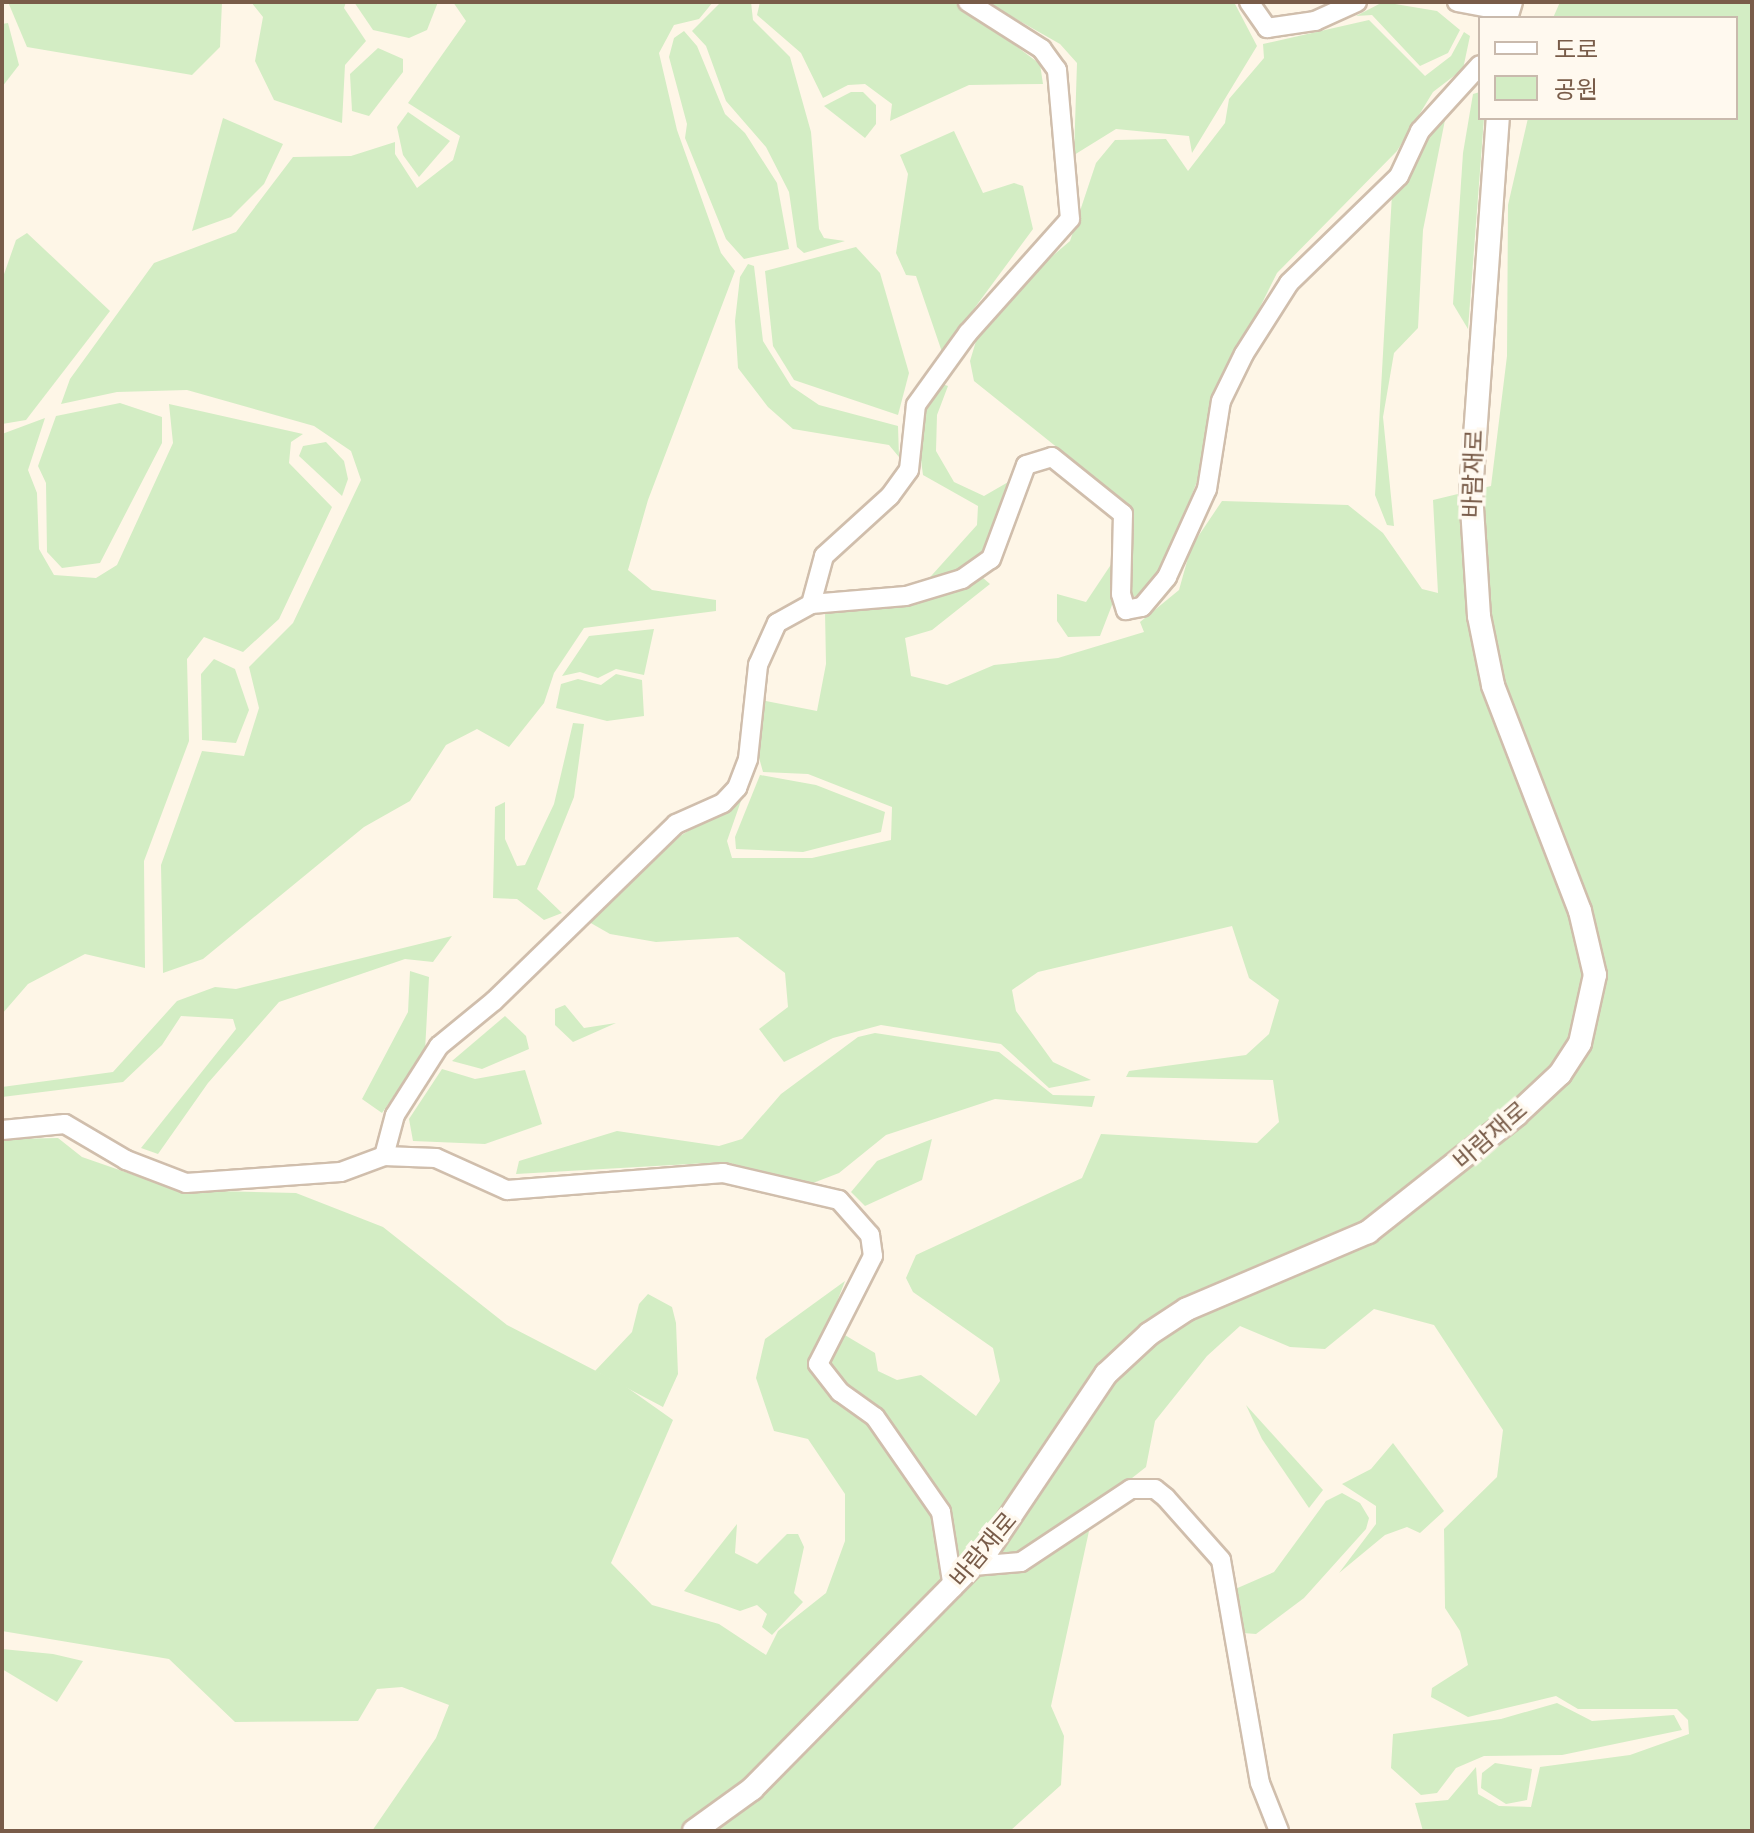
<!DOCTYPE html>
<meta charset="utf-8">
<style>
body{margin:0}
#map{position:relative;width:1754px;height:1833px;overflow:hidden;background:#fef6e7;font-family:"Nunito Sans","Noto Sans KR",sans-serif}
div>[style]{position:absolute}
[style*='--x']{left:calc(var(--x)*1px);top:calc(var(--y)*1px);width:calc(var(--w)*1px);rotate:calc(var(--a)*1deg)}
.green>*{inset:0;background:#d3edc4}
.roads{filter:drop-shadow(2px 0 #d0beac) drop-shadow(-2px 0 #d0beac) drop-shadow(0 2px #d0beac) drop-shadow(0 -2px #d0beac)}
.minor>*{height:18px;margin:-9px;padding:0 9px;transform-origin:9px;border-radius:9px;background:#fff}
.tertiary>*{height:22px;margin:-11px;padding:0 11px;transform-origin:11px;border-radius:11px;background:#fff}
span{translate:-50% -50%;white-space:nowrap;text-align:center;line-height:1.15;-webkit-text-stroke:7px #fff9ef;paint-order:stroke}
.street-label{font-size:24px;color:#795c49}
.frame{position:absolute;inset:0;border:4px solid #795c49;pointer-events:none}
.legend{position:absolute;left:1478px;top:16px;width:260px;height:104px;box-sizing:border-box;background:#fff9ef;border:2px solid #c9baad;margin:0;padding:10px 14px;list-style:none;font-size:24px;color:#795c49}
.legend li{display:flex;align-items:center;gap:16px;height:40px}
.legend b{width:40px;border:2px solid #c9baad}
</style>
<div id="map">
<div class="green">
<div style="clip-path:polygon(8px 2px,222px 2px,220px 47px,192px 75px,27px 47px)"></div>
<div style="clip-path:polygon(251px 2px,346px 2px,344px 8px,366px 41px,345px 65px,342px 123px,274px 100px,255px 61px,263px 17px)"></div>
<div style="clip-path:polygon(354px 2px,438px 2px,427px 30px,409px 38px,373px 30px)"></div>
<div style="clip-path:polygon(453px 2px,713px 2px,699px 19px,674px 25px,659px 53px,677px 130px,721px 253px,735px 271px,648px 500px,628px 570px,652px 590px,716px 600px,716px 611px,584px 628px,554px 673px,544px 703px,509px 747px,477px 729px,446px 745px,410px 801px,364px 827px,203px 959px,163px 973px,161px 865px,202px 751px,244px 756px,259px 708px,249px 667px,293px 623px,361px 480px,351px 451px,314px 426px,187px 390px,117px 392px,61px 404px,70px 379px,154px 263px,236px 232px,293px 157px,351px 156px,395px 142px,395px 154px,417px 188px,453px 160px,460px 136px,408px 103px,466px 21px)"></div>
<div style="clip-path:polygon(721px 2px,751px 2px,753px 20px,790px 57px,811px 132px,819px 229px,824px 238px,845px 241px,804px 253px,797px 247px,789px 192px,766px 147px,726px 101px,706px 46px,692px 31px)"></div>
<div style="clip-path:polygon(760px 2px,957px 2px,1040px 64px,1043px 84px,969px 85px,890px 121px,892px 104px,865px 84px,848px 85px,823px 98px,801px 53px,757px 15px)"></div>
<div style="clip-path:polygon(986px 2px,1234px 2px,1257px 46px,1192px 153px,1189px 136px,1116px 129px,1074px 155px,1077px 63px,1060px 44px)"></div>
<div style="clip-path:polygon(1383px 2px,1437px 11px,1460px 30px,1448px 53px,1420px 66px,1372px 15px,1356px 16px)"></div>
<div style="clip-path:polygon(1560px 2px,1752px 2px,1752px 1831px,1423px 1831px,1415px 1803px,1448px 1800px,1476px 1767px,1478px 1794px,1499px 1806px,1531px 1807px,1540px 1767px,1630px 1755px,1689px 1734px,1688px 1720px,1677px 1709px,1578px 1709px,1556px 1696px,1468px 1717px,1431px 1697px,1432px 1688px,1468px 1665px,1460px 1631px,1445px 1608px,1444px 1529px,1497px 1477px,1503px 1430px,1434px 1325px,1374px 1309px,1325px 1349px,1290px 1347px,1240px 1326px,1207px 1356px,1155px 1421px,1146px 1467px,1094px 1508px,1051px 1706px,1064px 1736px,1061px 1785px,1010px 1831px,372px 1831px,436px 1738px,449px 1705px,402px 1687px,377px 1689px,358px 1721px,235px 1722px,169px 1659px,2px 1631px,2px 1142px,8px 1139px,58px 1138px,82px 1157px,177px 1190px,296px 1193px,383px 1227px,507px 1325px,625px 1386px,673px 1420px,611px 1563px,652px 1605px,719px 1624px,766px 1655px,778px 1631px,826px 1593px,845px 1541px,845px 1494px,808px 1439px,774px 1431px,756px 1378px,765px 1339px,845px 1281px,828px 1325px,875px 1353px,878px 1371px,897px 1380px,921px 1375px,976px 1416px,1000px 1381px,993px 1348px,913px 1292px,906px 1278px,916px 1255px,1082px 1178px,1101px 1134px,1257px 1143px,1279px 1122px,1273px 1080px,1126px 1077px,1129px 1071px,1246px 1055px,1269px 1034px,1279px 1000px,1249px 978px,1232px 926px,1038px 972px,1012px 990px,1016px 1011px,1053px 1062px,1091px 1080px,1049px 1088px,1001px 1044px,881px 1025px,833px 1038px,784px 1062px,759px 1029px,788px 1007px,785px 973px,738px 937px,656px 942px,610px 934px,589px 922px,680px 836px,742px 798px,727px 841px,732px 858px,812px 858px,891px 840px,892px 807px,808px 774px,763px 772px,758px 754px,761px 700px,817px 711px,826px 664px,825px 612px,948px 592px,982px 577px,990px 584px,932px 630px,905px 638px,911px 676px,947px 685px,994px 665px,1058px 658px,1144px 632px,1140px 622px,1179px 590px,1191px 547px,1222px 501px,1348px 505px,1383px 533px,1422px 589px,1438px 593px,1433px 500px,1491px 486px,1507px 356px,1508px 205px,1528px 118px,1736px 118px,1736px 18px,1553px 18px)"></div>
<div style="clip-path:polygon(1369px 20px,1425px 76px,1451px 56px,1464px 32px,1470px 36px,1463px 69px,1433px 92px,1397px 151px,1277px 273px,1212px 404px,1204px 464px,1163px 567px,1144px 593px,1131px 598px,1126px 583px,1133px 542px,1129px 505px,974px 381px,970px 361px,976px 341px,1010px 292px,1070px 241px,1096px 163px,1115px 140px,1166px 139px,1188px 171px,1225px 123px,1229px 99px,1264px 58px,1263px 44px)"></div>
<div style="clip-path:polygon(8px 23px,19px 65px,2px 87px,2px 24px)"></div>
<div style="clip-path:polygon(684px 31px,697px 46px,725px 114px,745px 133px,777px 183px,789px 249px,744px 259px,726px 239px,685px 138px,687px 124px,669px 57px,674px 38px)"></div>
<div style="clip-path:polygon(378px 48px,403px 59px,403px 72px,369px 116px,352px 111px,350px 74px)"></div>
<div style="clip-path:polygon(851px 92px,863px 92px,876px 105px,876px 124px,865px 138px,824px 106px)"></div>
<div style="clip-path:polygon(1480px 92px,1484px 118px,1468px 329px,1453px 304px,1463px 153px,1473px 94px)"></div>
<div style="clip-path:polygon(1447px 110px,1423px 230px,1418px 328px,1394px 353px,1383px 417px,1394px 526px,1387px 525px,1375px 495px,1392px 194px)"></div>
<div style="clip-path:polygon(408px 112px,450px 141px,419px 177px,403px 155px,397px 127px)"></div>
<div style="clip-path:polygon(223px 118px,283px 144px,264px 184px,231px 217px,192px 231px)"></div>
<div style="clip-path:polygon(954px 131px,983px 193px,1014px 183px,1023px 186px,1033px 229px,942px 352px,916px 276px,906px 275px,896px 253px,908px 174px,900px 155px)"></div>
<div style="clip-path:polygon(27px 233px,110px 311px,26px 420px,2px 424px,2px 280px,16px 240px)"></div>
<div style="clip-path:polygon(856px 247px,880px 273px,909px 373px,898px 415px,794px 380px,773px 346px,765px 271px)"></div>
<div style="clip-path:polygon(748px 264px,754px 266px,763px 341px,791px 386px,819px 405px,898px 426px,899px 457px,889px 445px,793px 429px,768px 407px,738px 368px,735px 321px,740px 277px)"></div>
<div style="clip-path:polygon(942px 384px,948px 386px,937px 415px,936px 451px,954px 482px,984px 496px,1010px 481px,1003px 512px,976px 562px,947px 581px,923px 585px,977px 525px,978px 506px,923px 475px,916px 423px)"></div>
<div style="clip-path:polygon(120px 403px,162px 417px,162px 443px,100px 563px,62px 568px,47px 552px,46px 483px,38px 466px,56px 416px)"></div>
<div style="clip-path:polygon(169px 404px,303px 434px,291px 442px,289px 463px,332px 507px,279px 619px,243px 652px,204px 637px,187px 659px,189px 741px,144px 861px,145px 968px,85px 954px,28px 984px,2px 1014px,2px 434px,45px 418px,28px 470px,37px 493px,39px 549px,54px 575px,96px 578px,117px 565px,173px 443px)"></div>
<div style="clip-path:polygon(326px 442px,344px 461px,348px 479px,342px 496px,299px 456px,303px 446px)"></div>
<div style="clip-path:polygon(1115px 514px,1122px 550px,1112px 605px,1100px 636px,1068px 637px,1057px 621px,1057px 594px,1086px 602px,1114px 560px)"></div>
<div style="clip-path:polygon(654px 629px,644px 675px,616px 669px,598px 678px,580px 672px,562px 676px,589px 636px)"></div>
<div style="clip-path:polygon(214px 659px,235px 669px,249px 710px,236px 743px,202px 740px,201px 674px)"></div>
<div style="clip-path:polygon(616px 674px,642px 680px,644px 716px,607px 721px,556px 708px,561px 684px,578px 679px,601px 685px)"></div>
<div style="clip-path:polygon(573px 723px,584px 724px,574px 797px,537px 889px,562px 913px,544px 920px,517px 899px,493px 898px,495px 807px,505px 802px,505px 839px,517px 866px,525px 865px,554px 804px)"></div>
<div style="clip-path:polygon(760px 775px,816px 785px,885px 812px,881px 832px,803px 852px,736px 849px,735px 837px)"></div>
<div style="clip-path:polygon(452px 936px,433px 962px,405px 959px,279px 1002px,208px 1083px,158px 1154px,141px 1148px,236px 1029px,233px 1019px,181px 1016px,162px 1045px,123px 1082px,2px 1097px,2px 1087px,113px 1072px,177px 1001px,215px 987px,236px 989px)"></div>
<div style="clip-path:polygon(410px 971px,429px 977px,425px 1051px,382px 1113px,362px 1099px,408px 1012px)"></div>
<div style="clip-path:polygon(565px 1005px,584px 1028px,616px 1023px,573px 1042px,555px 1025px,555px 1009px)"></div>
<div style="clip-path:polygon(505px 1016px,526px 1036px,529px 1049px,482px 1069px,452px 1061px)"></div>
<div style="clip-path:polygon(875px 1033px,999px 1052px,1053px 1095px,1095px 1096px,1092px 1107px,995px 1099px,886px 1135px,839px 1173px,813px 1183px,725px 1162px,516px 1174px,519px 1161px,617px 1131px,719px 1146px,742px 1139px,781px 1094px,858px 1037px)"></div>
<div style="clip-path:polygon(442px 1069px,475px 1079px,525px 1070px,542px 1124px,485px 1144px,413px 1141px,409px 1119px)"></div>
<div style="clip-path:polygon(932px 1139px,922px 1180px,865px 1206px,851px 1192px,877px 1161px)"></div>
<div style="clip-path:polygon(648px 1294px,672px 1307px,676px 1323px,678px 1374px,663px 1407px,595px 1371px,632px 1332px,639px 1304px)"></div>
<div style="clip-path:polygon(1246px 1405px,1323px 1490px,1309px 1508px,1262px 1439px)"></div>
<div style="clip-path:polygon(1393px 1443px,1444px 1511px,1420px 1533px,1407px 1527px,1385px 1535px,1339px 1573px,1376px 1524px,1376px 1506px,1342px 1484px,1371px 1469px)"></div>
<div style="clip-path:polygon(1342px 1493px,1360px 1503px,1369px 1518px,1366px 1529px,1304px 1598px,1256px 1634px,1243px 1633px,1233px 1590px,1274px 1572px,1326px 1501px)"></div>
<div style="clip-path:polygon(737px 1524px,735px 1553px,757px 1564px,787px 1534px,798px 1534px,804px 1547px,794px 1593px,803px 1602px,772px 1635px,762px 1627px,767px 1614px,757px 1605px,740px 1611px,684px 1591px)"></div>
<div style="clip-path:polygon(2px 1649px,53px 1654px,83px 1661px,57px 1702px,2px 1669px)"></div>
<div style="clip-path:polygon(1557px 1703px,1592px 1721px,1674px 1715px,1682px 1730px,1562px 1755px,1484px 1756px,1456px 1768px,1437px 1793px,1421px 1795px,1391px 1768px,1393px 1734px,1501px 1719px)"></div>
<div style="clip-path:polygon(1495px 1763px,1532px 1769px,1527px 1800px,1506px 1804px,1481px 1788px,1482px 1773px)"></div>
</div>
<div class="roads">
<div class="minor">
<div style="--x:1249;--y:2;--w:32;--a:55"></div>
<div style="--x:1267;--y:28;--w:49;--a:-8.3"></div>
<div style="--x:1315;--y:21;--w:46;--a:-24.3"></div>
<div style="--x:1457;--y:2;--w:50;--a:10.4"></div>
<div style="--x:811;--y:604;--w:50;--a:-74.8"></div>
<div style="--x:824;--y:556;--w:89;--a:-42.3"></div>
<div style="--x:890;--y:496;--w:32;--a:-54"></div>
<div style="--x:909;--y:470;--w:65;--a:-83.9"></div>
<div style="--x:916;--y:405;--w:89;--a:-54.2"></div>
<div style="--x:968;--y:333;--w:153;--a:-48.2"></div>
<div style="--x:1070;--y:219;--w:150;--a:-95"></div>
<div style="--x:1057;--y:70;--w:26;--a:-126"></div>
<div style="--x:1042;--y:49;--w:88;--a:-147.6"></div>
<div style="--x:2;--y:1130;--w:63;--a:-5.4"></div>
<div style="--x:65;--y:1124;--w:71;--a:30.5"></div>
<div style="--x:126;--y:1160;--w:64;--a:21"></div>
<div style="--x:186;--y:1183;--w:155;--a:-4.1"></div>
<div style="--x:341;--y:1172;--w:46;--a:-20.4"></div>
<div style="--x:384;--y:1156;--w:52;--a:2.2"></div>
<div style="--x:436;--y:1158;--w:78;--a:24.3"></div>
<div style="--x:507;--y:1190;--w:217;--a:-4.5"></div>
<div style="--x:723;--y:1173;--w:119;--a:13.1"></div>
<div style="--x:839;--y:1200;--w:47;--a:48.5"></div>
<div style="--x:870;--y:1235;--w:21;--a:82"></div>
<div style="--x:873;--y:1256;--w:121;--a:117"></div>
<div style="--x:818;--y:1364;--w:36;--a:52"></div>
<div style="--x:840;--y:1392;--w:43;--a:35.5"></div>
<div style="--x:875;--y:1417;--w:116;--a:55.2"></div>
<div style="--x:941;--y:1512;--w:77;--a:81"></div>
<div style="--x:384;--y:1156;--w:42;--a:-75"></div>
<div style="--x:395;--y:1115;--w:82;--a:-57.5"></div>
<div style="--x:439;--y:1046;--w:71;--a:-39.3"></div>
<div style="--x:494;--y:1001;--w:254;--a:-44.2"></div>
<div style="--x:676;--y:824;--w:51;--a:-24.1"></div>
<div style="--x:723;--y:803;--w:21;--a:-47"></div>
<div style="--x:737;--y:788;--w:31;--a:-69"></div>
<div style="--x:748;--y:759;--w:95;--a:-83.9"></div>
<div style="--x:758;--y:665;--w:46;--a:-65.7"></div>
<div style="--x:777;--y:623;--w:39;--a:-29"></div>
<div style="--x:811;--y:604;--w:95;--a:-4.8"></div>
<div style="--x:906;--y:596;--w:59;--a:-16.9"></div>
<div style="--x:962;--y:579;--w:35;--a:-35"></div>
<div style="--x:991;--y:559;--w:100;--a:-69.6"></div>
<div style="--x:1026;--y:465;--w:27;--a:-17"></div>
<div style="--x:1052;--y:457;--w:91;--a:38.8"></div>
<div style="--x:1123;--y:514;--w:80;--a:91.4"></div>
<div style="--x:1121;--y:594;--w:17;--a:73"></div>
<div style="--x:1126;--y:610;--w:16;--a:-11"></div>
<div style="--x:1142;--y:607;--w:39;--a:-50"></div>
<div style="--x:1167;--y:577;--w:97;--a:-65.6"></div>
<div style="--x:1207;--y:489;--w:89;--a:-81"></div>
<div style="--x:1221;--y:401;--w:52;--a:-63.9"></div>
<div style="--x:1244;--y:354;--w:84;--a:-57.6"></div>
<div style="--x:1289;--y:283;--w:153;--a:-44.2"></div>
<div style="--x:1399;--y:176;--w:50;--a:-65"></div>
<div style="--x:1420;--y:131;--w:89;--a:-47.7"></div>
<div style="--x:973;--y:1566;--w:48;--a:-4.8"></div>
<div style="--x:1021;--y:1562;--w:132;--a:-33.6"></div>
<div style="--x:1131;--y:1489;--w:24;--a:0"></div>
<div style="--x:1155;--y:1489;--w:14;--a:39"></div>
<div style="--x:1166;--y:1498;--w:83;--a:48.4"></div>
<div style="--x:1221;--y:1560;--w:226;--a:80.1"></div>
<div style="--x:1260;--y:1783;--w:52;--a:68.4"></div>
</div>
<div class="tertiary">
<div style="--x:1506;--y:18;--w:17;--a:-73"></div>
<div style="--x:694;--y:1831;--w:72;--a:-35.9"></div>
<div style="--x:752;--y:1789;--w:334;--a:-45.4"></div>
<div style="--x:987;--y:1551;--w:213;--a:-56.1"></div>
<div style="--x:1106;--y:1374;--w:59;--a:-42.9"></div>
<div style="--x:1149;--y:1334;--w:45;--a:-33.3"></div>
<div style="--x:1187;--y:1309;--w:197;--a:-23"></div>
<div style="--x:1368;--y:1232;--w:189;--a:-38.3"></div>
<div style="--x:1516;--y:1115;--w:60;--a:-43"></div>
<div style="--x:1560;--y:1074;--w:37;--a:-57"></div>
<div style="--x:1580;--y:1043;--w:70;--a:-77.6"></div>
<div style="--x:1595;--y:975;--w:66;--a:-103.2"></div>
<div style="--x:1580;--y:911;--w:242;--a:-111.1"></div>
<div style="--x:1493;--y:685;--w:70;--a:-101.5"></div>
<div style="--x:1479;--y:616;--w:124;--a:-93.7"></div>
<div style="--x:1471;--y:492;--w:375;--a:-85.9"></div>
</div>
</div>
<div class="street-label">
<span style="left:1474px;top:474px;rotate:-88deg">바람재로</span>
<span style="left:1491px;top:1136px;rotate:-41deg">바람재로</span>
<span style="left:984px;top:1550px;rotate:-50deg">바람재로</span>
</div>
<div class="frame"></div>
<ul class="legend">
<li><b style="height:10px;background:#fff"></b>도로</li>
<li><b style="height:22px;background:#d3edc4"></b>공원</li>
</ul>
</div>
